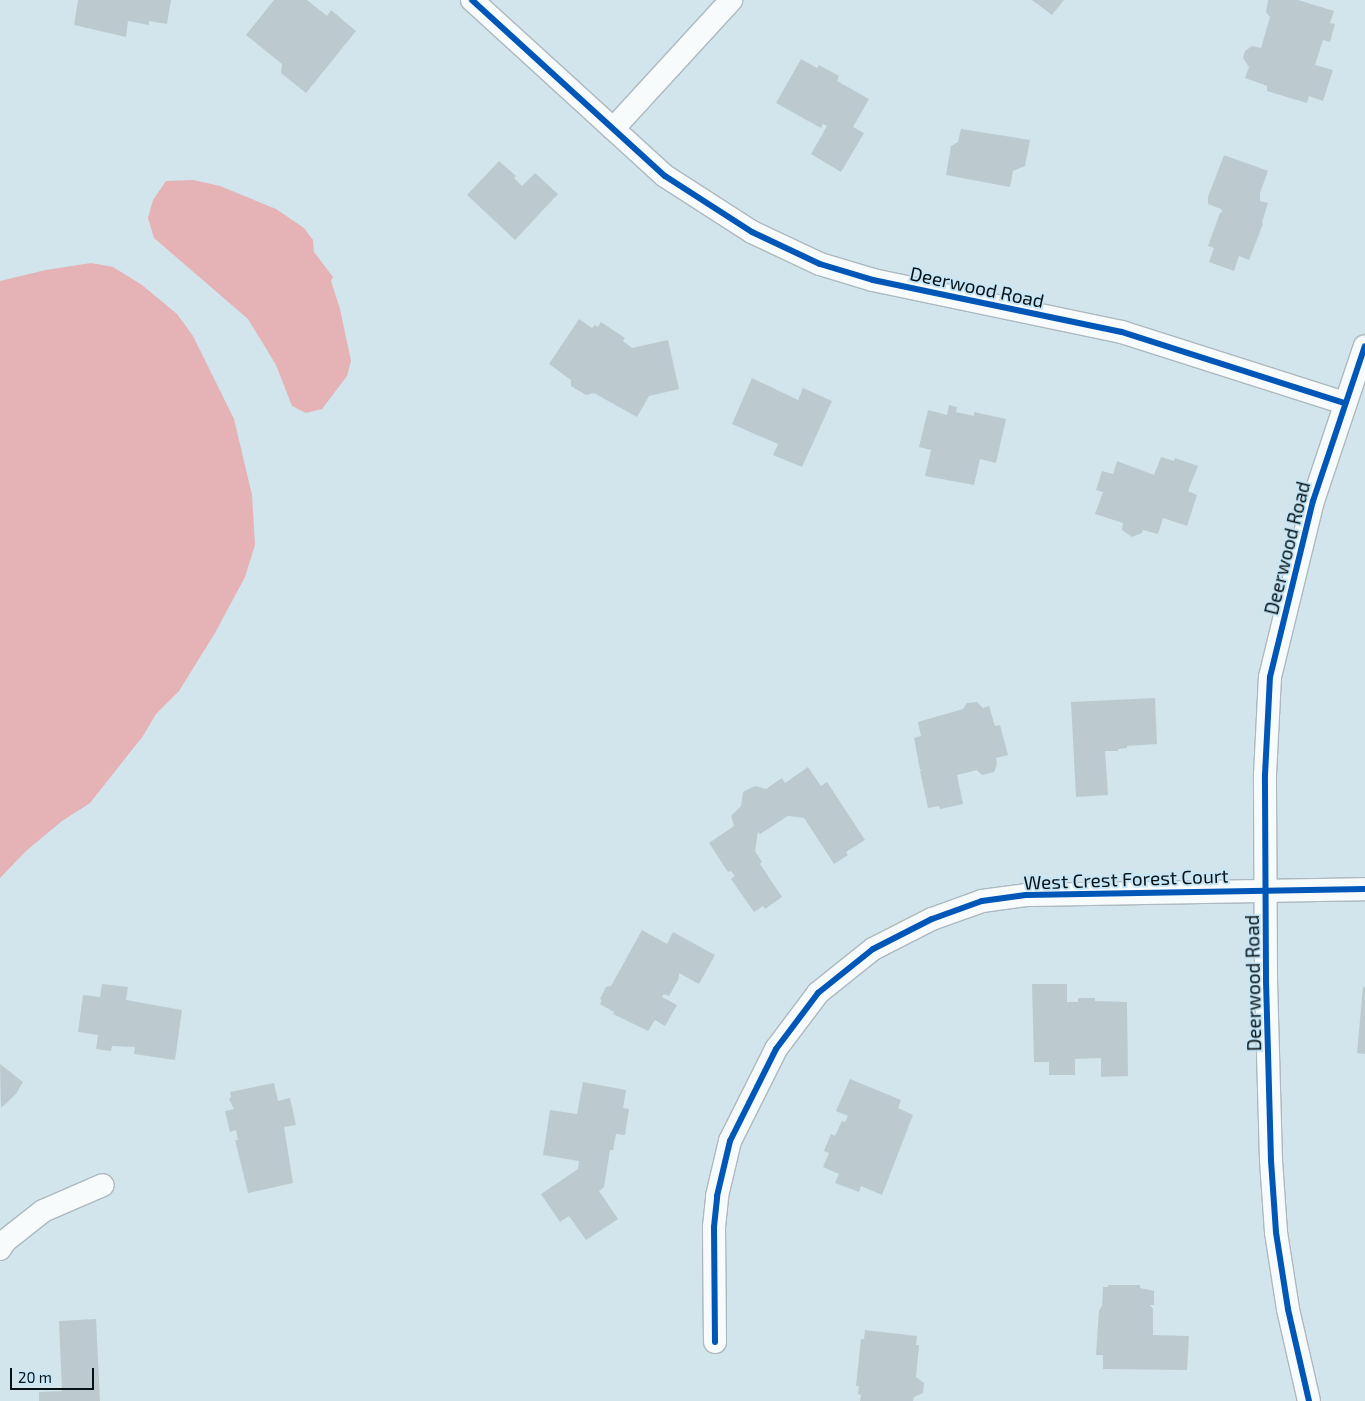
<!DOCTYPE html>
<style>
body{margin:0}
#map{position:relative;width:1365px;height:1401px;overflow:hidden;background:#d2e4ec;font-family:"Exo 2",sans-serif}
div>[style]{position:absolute}
[style*='--x']{left:calc(var(--x)*1px);top:calc(var(--y)*1px);width:calc(var(--w)*1px);rotate:calc(var(--a)*1deg)}
.water>*{inset:0;background:#e5b2b6}
.building>*{inset:0;background:#bccad0}
.roads{filter:drop-shadow(1px 0 #acb9bf) drop-shadow(-1px 0 #acb9bf) drop-shadow(0 1px #acb9bf) drop-shadow(0 -1px #acb9bf)}
.minor>*{height:22px;margin:-11px;padding:0 11px;transform-origin:11px;border-radius:11px;background:#f8fbfc}
.cycleway>*{height:6px;margin:-3px;padding:0 3px;transform-origin:3px;border-radius:3px;background:#0057b8}
span{translate:-50% -50%;white-space:nowrap;text-align:center;line-height:1.15;-webkit-text-stroke:4px #c8e7f6;paint-order:stroke}
.street-label{font-size:19px;color:#071217}
.scale{position:absolute;left:10px;top:1368px;width:84px;height:22px;box-sizing:border-box;border:2px solid #071217;border-top:0;padding-left:6px;font-size:15px;line-height:18px;white-space:nowrap;color:#071217;-webkit-text-stroke:4px #c8e7f6;paint-order:stroke}
</style>
<div id="map">
<div class="water">
<div style="clip-path:polygon(193px 180px,220px 186px,276px 209px,304px 228px,313px 240px,314px 252px,333px 277px,331px 281px,340px 309px,351px 361px,347px 376px,322px 409px,306px 413px,292px 406px,276px 365px,248px 319px,154px 238px,148px 218px,153px 200px,166px 181px)"></div>
<div style="clip-path:polygon(91px 263px,113px 267px,142px 285px,177px 314px,193px 336px,234px 419px,252px 495px,255px 545px,245px 577px,215px 633px,179px 691px,156px 714px,143px 736px,90px 803px,62px 821px,26px 851px,0 878px,0 281px,46px 270px)"></div>
</div>
<div class="building">
<div style="clip-path:polygon(78px 0,171px 0,167px 24px,149px 21px,149px 25px,128px 21px,126px 37px,74px 25px)"></div>
<div style="clip-path:polygon(274px 0,307px 0,327px 16px,331px 10px,356px 31px,306px 93px,281px 73px,282px 64px,246px 35px)"></div>
<div style="clip-path:polygon(1032px 0,1064px 0,1052px 15px)"></div>
<div style="clip-path:polygon(1268px 0,1298px 0,1334px 11px,1330px 23px,1335px 24px,1330px 42px,1323px 40px,1315px 65px,1333px 70px,1323px 101px,1309px 96px,1307px 103px,1267px 91px,1267px 86px,1245px 78px,1249px 67px,1243px 58px,1245px 51px,1252px 46px,1261px 48px,1270px 17px,1266px 12px)"></div>
<div style="clip-path:polygon(801px 59px,817px 68px,819px 65px,839px 76px,837px 81px,869px 99px,853px 127px,864px 133px,841px 172px,811px 154px,827px 126px,823px 124px,821px 128px,776px 103px)"></div>
<div style="clip-path:polygon(961px 129px,1030px 140px,1025px 166px,1013px 171px,1010px 187px,946px 175px,951px 146px,958px 142px)"></div>
<div style="clip-path:polygon(1224px 155px,1268px 171px,1260px 193px,1260px 201px,1268px 203px,1262px 222px,1263px 224px,1249px 260px,1239px 256px,1234px 271px,1209px 262px,1214px 248px,1208px 246px,1220px 213px,1222px 212px,1221px 209px,1208px 204px,1208px 197px)"></div>
<div style="clip-path:polygon(499px 161px,516px 176px,514px 178px,522px 186px,535px 173px,558px 194px,515px 240px,467px 195px)"></div>
<div style="clip-path:polygon(579px 319px,592px 328px,595px 325px,598px 327px,601px 322px,625px 338px,623px 341px,632px 348px,668px 340px,679px 389px,649px 396px,637px 417px,594px 393px,586px 395px,571px 386px,571px 380px,549px 364px)"></div>
<div style="clip-path:polygon(752px 378px,798px 400px,803px 388px,832px 401px,802px 467px,773px 455px,778px 444px,732px 424px)"></div>
<div style="clip-path:polygon(949px 405px,957px 407px,956px 412px,974px 416px,974px 412px,1006px 419px,996px 463px,980px 459px,974px 485px,925px 476px,931px 450px,919px 447px,928px 410px,947px 415px)"></div>
<div style="clip-path:polygon(1161px 457px,1174px 461px,1175px 458px,1198px 466px,1188px 491px,1197px 495px,1187px 526px,1163px 518px,1158px 534px,1143px 530px,1142px 533px,1132px 537px,1122px 530px,1123px 523px,1095px 514px,1103px 492px,1096px 490px,1102px 471px,1113px 474px,1117px 461px,1154px 475px)"></div>
<div style="clip-path:polygon(1155px 698px,1157px 744px,1127px 746px,1127px 748px,1118px 749px,1118px 751px,1105px 751px,1108px 795px,1076px 797px,1071px 702px)"></div>
<div style="clip-path:polygon(977px 702px,983px 708px,989px 706px,995px 726px,1000px 725px,1008px 755px,996px 758px,997px 764px,994px 772px,982px 775px,977px 770px,957px 775px,963px 804px,940px 809px,939px 806px,928px 808px,920px 771px,923px 770px,920px 770px,914px 738px,921px 736px,918px 722px,963px 709px,967px 703px)"></div>
<div style="clip-path:polygon(808px 767px,821px 786px,827px 782px,865px 840px,846px 852px,848px 855px,834px 864px,804px 818px,788px 816px,760px 834px,758px 832px,755px 851px,762px 862px,760px 864px,782px 897px,765px 909px,763px 906px,754px 912px,731px 879px,735px 876px,731px 871px,728px 872px,709px 843px,734px 826px,731px 816px,741px 806px,743px 792px,755px 786px,766px 789px,782px 778px,785px 783px)"></div>
<div style="clip-path:polygon(642px 930px,667px 944px,673px 932px,715px 955px,699px 984px,679px 973px,679px 978px,669px 996px,664px 994px,662px 997px,677px 1005px,665px 1026px,655px 1020px,648px 1031px,613px 1014px,614px 1012px,600px 1004px,602px 1000px,600px 999px,606px 987px,611px 986px)"></div>
<div style="clip-path:polygon(102px 984px,128px 987px,126px 1000px,182px 1010px,175px 1060px,134px 1054px,135px 1047px,112px 1046px,111px 1051px,96px 1049px,98px 1035px,78px 1032px,83px 995px,100px 997px)"></div>
<div style="clip-path:polygon(1032px 984px,1067px 984px,1067px 1002px,1078px 1002px,1078px 998px,1095px 998px,1095px 1001px,1127px 1002px,1128px 1076px,1101px 1077px,1101px 1058px,1075px 1059px,1075px 1075px,1049px 1075px,1049px 1062px,1034px 1062px)"></div>
<div style="clip-path:polygon(1363px 987px,1365px 987px,1365px 1054px,1357px 1053px)"></div>
<div style="clip-path:polygon(0 1064px,23px 1082px,16px 1094px,1px 1108px)"></div>
<div style="clip-path:polygon(850px 1079px,901px 1100px,898px 1108px,913px 1115px,882px 1195px,861px 1186px,859px 1192px,835px 1183px,839px 1174px,823px 1167px,829px 1153px,824px 1151px,831px 1134px,835px 1136px,842px 1121px,845px 1122px,848px 1116px,836px 1111px)"></div>
<div style="clip-path:polygon(583px 1082px,626px 1090px,623px 1108px,629px 1109px,625px 1135px,616px 1134px,613px 1150px,610px 1150px,604px 1187px,599px 1191px,618px 1219px,586px 1240px,569px 1216px,560px 1222px,541px 1194px,578px 1169px,579px 1161px,543px 1155px,550px 1110px,577px 1114px)"></div>
<div style="clip-path:polygon(274px 1083px,278px 1101px,290px 1098px,296px 1125px,284px 1127px,293px 1183px,248px 1193px,235px 1140px,238px 1140px,236px 1130px,230px 1132px,225px 1111px,234px 1109px,229px 1099px,231px 1097px,230px 1092px)"></div>
<div style="clip-path:polygon(1108px 1285px,1140px 1285px,1140px 1288px,1154px 1291px,1154px 1305px,1150px 1305px,1153px 1309px,1153px 1335px,1189px 1336px,1187px 1370px,1103px 1369px,1103px 1355px,1096px 1355px,1099px 1310px,1102px 1306px,1103px 1287px,1108px 1287px)"></div>
<div style="clip-path:polygon(96px 1319px,100px 1401px,39px 1401px,39px 1392px,62px 1391px,59px 1321px)"></div>
<div style="clip-path:polygon(865px 1330px,917px 1336px,916px 1345px,919px 1345px,916px 1377px,924px 1383px,923px 1393px,914px 1397px,913px 1401px,860px 1401px,861px 1395px,858px 1394px,859px 1386px,856px 1386px,861px 1339px,864px 1339px)"></div>
</div>
<div class="roads">
<div class="minor">
<div style="--x:472;--y:0;--w:261;--a:42.4"></div>
<div style="--x:665;--y:176;--w:103;--a:32.8"></div>
<div style="--x:752;--y:232;--w:75;--a:25.2"></div>
<div style="--x:820;--y:264;--w:55;--a:16.8"></div>
<div style="--x:873;--y:280;--w:254;--a:11.8"></div>
<div style="--x:1122;--y:332;--w:234;--a:17.7"></div>
<div style="--x:613;--y:129;--w:175;--a:-47.5"></div>
<div style="--x:0;--y:1249;--w:9;--a:-58"></div>
<div style="--x:5;--y:1241;--w:48;--a:-38.3"></div>
<div style="--x:43;--y:1211;--w:65;--a:-23.4"></div>
<div style="--x:715;--y:1342;--w:115;--a:-90.5"></div>
<div style="--x:714;--y:1227;--w:31;--a:-84"></div>
<div style="--x:717;--y:1196;--w:57;--a:-76.7"></div>
<div style="--x:730;--y:1141;--w:103;--a:-63.4"></div>
<div style="--x:776;--y:1049;--w:70;--a:-53.1"></div>
<div style="--x:818;--y:993;--w:70;--a:-38.7"></div>
<div style="--x:873;--y:949;--w:66;--a:-27"></div>
<div style="--x:932;--y:919;--w:53;--a:-19.8"></div>
<div style="--x:982;--y:901;--w:44;--a:-7.8"></div>
<div style="--x:1026;--y:895;--w:339;--a:-1"></div>
<div style="--x:1309;--y:1401;--w:94;--a:-102.9"></div>
<div style="--x:1288;--y:1309;--w:78;--a:-98.9"></div>
<div style="--x:1276;--y:1232;--w:72;--a:-94"></div>
<div style="--x:1271;--y:1160;--w:181;--a:-91.6"></div>
<div style="--x:1266;--y:979;--w:204;--a:-90.3"></div>
<div style="--x:1265;--y:775;--w:98;--a:-87.1"></div>
<div style="--x:1270;--y:677;--w:181;--a:-76.3"></div>
<div style="--x:1313;--y:501;--w:163;--a:-71.5"></div>
</div>
</div>
<div class="cycleway">
<div style="--x:472;--y:0;--w:261;--a:42.4"></div>
<div style="--x:665;--y:176;--w:103;--a:32.8"></div>
<div style="--x:752;--y:232;--w:75;--a:25.2"></div>
<div style="--x:820;--y:264;--w:55;--a:16.8"></div>
<div style="--x:873;--y:280;--w:254;--a:11.8"></div>
<div style="--x:1122;--y:332;--w:234;--a:17.7"></div>
<div style="--x:715;--y:1342;--w:115;--a:-90.5"></div>
<div style="--x:714;--y:1227;--w:31;--a:-84"></div>
<div style="--x:717;--y:1196;--w:57;--a:-76.7"></div>
<div style="--x:730;--y:1141;--w:103;--a:-63.4"></div>
<div style="--x:776;--y:1049;--w:70;--a:-53.1"></div>
<div style="--x:818;--y:993;--w:70;--a:-38.7"></div>
<div style="--x:873;--y:949;--w:66;--a:-27"></div>
<div style="--x:932;--y:919;--w:53;--a:-19.8"></div>
<div style="--x:982;--y:901;--w:44;--a:-7.8"></div>
<div style="--x:1026;--y:895;--w:339;--a:-1"></div>
<div style="--x:1309;--y:1401;--w:94;--a:-102.9"></div>
<div style="--x:1288;--y:1309;--w:78;--a:-98.9"></div>
<div style="--x:1276;--y:1232;--w:72;--a:-94"></div>
<div style="--x:1271;--y:1160;--w:181;--a:-91.6"></div>
<div style="--x:1266;--y:979;--w:204;--a:-90.3"></div>
<div style="--x:1265;--y:775;--w:98;--a:-87.1"></div>
<div style="--x:1270;--y:677;--w:181;--a:-76.3"></div>
<div style="--x:1313;--y:501;--w:163;--a:-71.5"></div>
</div>
<div class="street-label">
<span style="left:977px;top:287px;rotate:12deg">Deerwood Road</span>
<span style="left:1287px;top:548px;rotate:-76deg">Deerwood Road</span>
<span style="left:1126px;top:879px;rotate:-2deg">West Crest Forest Court</span>
<span style="left:1253px;top:983px;rotate:-91deg">Deerwood Road</span>
</div>
<div class="scale">20 m</div>
</div>
